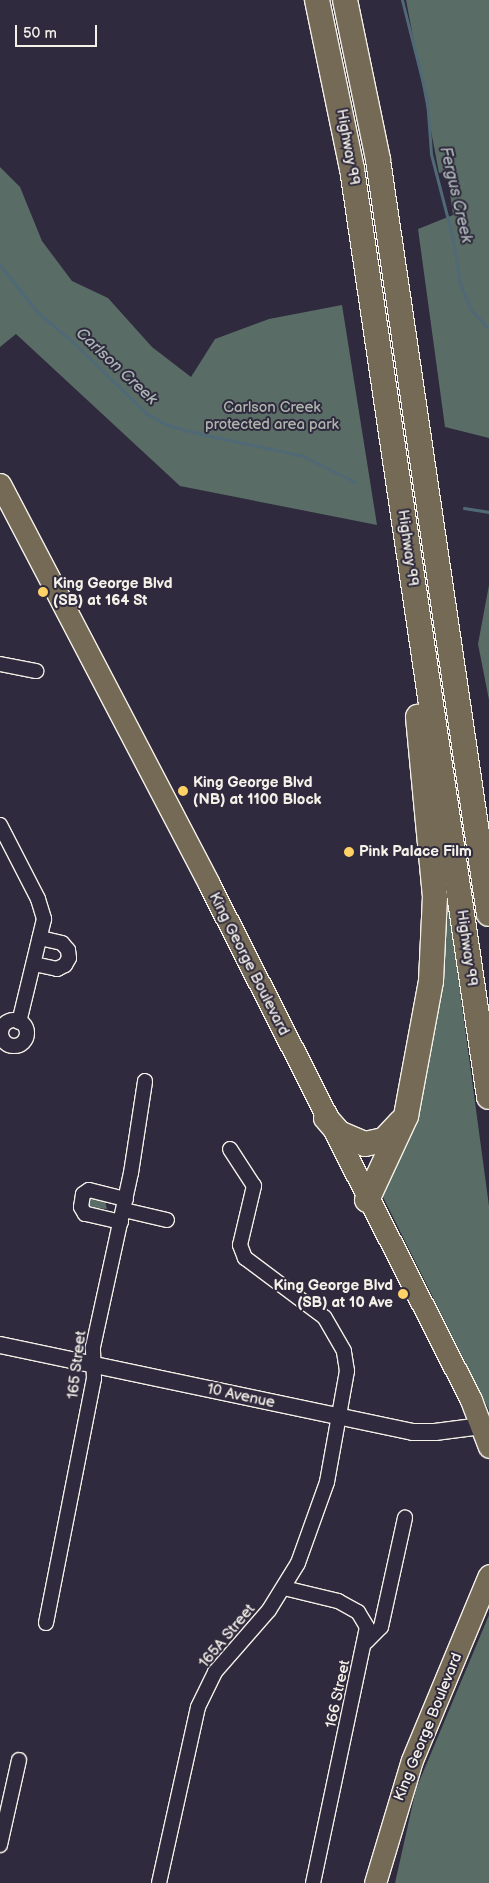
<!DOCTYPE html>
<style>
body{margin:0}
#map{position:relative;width:489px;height:1883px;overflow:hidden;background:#2f2a3d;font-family:"Balsamiq Sans",sans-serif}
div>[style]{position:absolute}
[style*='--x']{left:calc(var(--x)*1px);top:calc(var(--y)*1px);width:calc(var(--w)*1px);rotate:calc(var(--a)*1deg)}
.green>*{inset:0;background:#596c65}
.stream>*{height:3px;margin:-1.5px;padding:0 1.5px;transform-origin:1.5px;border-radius:1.5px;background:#506977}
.roads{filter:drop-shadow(1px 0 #f4f1e8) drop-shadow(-1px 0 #f4f1e8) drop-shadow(0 1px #f4f1e8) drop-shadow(0 -1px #f4f1e8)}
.minor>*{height:14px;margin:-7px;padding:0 7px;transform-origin:7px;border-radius:7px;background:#2f2a3d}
.minor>.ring{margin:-7px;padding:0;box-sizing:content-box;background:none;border:14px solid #2f2a3d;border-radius:50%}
.tertiary>*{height:16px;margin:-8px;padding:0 8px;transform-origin:8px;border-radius:8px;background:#2f2a3d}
.primary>*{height:21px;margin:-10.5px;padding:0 10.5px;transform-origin:10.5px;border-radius:10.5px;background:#756a55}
.motorway>*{height:24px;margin:-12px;padding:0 12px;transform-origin:12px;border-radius:12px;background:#756a55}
.dots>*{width:14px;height:14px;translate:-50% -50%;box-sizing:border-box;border:2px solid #2f2a3d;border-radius:50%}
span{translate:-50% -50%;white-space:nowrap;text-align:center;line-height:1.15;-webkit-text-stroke:4px #2f2a3d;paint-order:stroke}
.street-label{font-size:15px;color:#f4f1e8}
.park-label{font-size:15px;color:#aeb5ad}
.poi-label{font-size:15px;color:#f4f1e8;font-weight:700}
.left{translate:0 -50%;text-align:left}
.right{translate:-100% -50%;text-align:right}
.water-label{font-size:16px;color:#aab4b5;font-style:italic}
.scale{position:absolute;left:15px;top:25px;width:82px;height:22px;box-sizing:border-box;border:2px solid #f4f1e8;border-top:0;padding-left:6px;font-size:15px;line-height:18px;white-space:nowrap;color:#f4f1e8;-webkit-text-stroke:4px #2f2a3d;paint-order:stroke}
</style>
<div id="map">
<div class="green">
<div style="clip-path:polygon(406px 0,489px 0,489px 438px,445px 427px,418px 229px,453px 215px,447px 172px,439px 173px)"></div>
<div style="clip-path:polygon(0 167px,20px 187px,42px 241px,72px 281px,108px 298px,152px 347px,191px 377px,215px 339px,269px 319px,342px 305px,377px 525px,180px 486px,16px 334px,0 347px)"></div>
<div style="clip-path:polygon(489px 585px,489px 700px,478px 644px)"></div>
<div style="clip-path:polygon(437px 820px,489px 1206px,489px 1410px,381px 1193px,411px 1129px)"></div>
<div style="clip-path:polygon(89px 1197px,105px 1201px,107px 1209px,86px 1207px)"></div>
<div style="clip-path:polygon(489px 1615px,489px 1883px,395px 1883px,416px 1789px)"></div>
</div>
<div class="stream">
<div style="--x:402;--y:0;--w:102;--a:75.8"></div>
<div style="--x:427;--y:99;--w:55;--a:85.8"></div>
<div style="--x:431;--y:154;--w:84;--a:75.5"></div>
<div style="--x:452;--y:235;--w:50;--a:80.7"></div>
<div style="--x:460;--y:284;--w:28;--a:67"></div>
<div style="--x:471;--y:310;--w:25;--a:45"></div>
<div style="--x:0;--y:265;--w:61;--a:51.6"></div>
<div style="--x:38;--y:313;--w:45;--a:39.6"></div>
<div style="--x:73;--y:342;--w:103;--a:44.2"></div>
<div style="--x:147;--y:414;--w:23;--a:29"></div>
<div style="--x:167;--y:425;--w:30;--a:15"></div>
<div style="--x:196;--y:433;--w:109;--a:12.1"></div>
<div style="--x:303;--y:456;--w:58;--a:26.6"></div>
<div style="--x:464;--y:508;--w:25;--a:9"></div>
</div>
<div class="roads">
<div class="minor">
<div style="--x:0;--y:664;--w:37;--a:11"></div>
<div style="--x:0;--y:825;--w:83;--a:62.8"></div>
<div style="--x:38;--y:899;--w:21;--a:73"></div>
<div style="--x:44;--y:919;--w:106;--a:103.6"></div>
<div style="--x:34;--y:964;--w:24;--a:12"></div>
<div style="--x:57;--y:969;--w:9;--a:-27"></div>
<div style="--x:65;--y:965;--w:8;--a:-60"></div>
<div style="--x:69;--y:958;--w:8;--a:-97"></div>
<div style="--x:68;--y:950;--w:9;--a:-131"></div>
<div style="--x:62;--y:943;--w:23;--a:-167"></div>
<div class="ring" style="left:1px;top:1020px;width:12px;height:12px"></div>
<div style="--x:124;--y:1210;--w:44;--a:13.1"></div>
<div style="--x:121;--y:1222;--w:37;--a:-167"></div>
<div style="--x:85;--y:1214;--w:8;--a:-120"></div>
<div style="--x:81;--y:1207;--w:13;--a:-81"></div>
<div style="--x:83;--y:1194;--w:7;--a:-34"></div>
<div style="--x:89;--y:1190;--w:38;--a:14"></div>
<div style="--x:284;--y:1588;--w:56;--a:13.5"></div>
<div style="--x:338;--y:1601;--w:23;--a:29"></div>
<div style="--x:358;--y:1612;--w:17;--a:59"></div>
<div style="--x:367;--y:1627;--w:262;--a:101.9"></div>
<div style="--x:46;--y:1623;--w:249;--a:-78.9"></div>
<div style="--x:94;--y:1379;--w:32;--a:-92"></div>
<div style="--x:93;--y:1347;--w:178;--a:-77.7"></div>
<div style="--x:131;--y:1173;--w:93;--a:-81.3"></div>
<div style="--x:366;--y:1642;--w:21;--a:-45"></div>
<div style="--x:381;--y:1627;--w:112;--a:-77.6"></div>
<div style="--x:0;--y:1845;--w:87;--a:-77.4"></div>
<div style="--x:159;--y:1883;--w:180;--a:-77.5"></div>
<div style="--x:198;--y:1707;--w:39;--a:-64"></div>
<div style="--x:215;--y:1672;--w:82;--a:-48.9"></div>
<div style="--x:269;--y:1610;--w:55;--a:-58.3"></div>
<div style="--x:298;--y:1563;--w:86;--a:-70.3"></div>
<div style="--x:327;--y:1482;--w:113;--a:-79.8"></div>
<div style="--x:347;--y:1371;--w:20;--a:-99"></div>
<div style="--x:344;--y:1351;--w:39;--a:-120"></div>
<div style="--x:324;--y:1317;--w:99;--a:-143.2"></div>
<div style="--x:245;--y:1258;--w:14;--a:-111"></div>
<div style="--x:240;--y:1245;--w:61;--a:-76.7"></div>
<div style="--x:254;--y:1186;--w:44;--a:-123"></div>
</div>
<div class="tertiary">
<div style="--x:0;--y:1345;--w:422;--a:11.9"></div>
<div style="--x:413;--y:1432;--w:22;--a:0"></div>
<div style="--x:435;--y:1432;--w:47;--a:-7.3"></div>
</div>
<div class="primary">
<div style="--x:0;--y:484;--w:451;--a:62.4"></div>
<div style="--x:209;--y:884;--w:579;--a:63.08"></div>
<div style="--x:471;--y:1400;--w:50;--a:69"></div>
<div style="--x:375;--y:1883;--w:128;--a:-73.3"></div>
<div style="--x:412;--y:1760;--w:200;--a:-67.4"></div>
</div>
<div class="motorway">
<div style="--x:317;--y:0;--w:173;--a:78.3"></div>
<div style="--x:352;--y:169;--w:938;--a:81.6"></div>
<div style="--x:345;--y:0;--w:163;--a:78.3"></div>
<div style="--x:378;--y:160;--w:762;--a:81.63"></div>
<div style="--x:326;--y:1118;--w:20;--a:49"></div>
<div style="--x:339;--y:1133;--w:28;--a:23"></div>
<div style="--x:365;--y:1144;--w:19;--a:-12"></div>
<div style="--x:384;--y:1140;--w:25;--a:-47"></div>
<div style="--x:367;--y:1200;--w:93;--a:-65.1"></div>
<div style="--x:406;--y:1116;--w:137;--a:-79.5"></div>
<div style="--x:431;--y:981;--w:84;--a:-87.3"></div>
<div style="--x:435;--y:897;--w:181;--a:-95.4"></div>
</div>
</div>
<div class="dots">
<div style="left:43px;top:592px;background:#ffd166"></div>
<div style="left:183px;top:791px;background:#ffd166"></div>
<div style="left:349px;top:852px;background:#ffd166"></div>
<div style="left:403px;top:1294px;background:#ffd166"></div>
</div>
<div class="street-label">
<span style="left:348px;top:147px;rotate:80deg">Highway 99</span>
<span style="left:408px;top:548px;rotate:82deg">Highway 99</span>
<span style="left:467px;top:948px;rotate:82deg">Highway 99</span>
<span style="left:249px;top:964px;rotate:63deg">King George Boulevard</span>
<span style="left:77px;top:1365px;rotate:-83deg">165 Street</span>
<span style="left:241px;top:1396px;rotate:12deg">10 Avenue</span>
<span style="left:227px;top:1636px;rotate:-50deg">165A Street</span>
<span style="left:338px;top:1694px;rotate:-78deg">166 Street</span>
<span style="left:428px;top:1727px;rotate:-68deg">King George Boulevard</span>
</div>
<div class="park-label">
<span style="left:272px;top:416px">Carlson Creek<br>protected area park</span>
</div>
<div class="poi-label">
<span class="left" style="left:53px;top:592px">King George Blvd<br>(SB) at 164 St</span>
<span class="left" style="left:193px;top:791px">King George Blvd<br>(NB) at 1100 Block</span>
<span class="left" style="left:359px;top:852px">Pink Palace Film</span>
<span class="right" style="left:393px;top:1294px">King George Blvd<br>(SB) at 10 Ave</span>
</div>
<div class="water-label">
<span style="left:455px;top:195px;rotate:77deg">Fergus Creek</span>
<span style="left:116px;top:367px;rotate:43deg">Carlson Creek</span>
</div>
<div class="scale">50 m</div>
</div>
